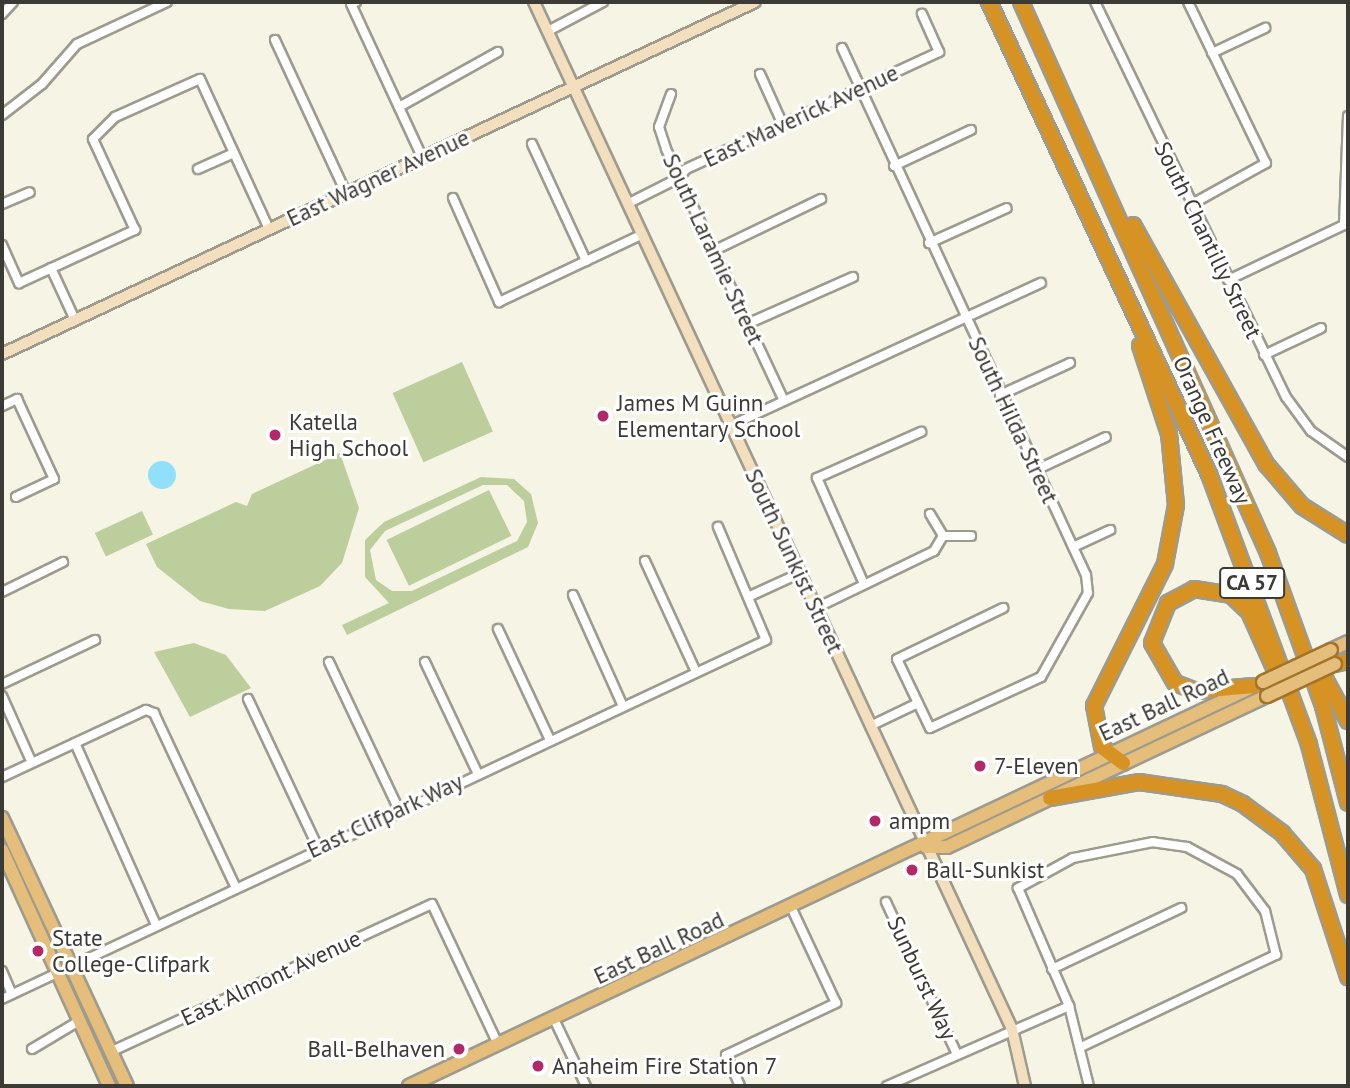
<!DOCTYPE html>
<style>
body{margin:0}
#map{position:relative;width:1350px;height:1088px;overflow:hidden;background:#f6f4e5;font-family:"PT Sans",sans-serif}
div>[style]{position:absolute}
[style*='--x']{left:calc(var(--x)*1px);top:calc(var(--y)*1px);width:calc(var(--w)*1px);rotate:calc(var(--a)*1deg)}
.green>*{inset:0;background:#bcce9b;transform-origin:0 0}
.water>*{inset:0;background:#90e0fa}
.round{border-radius:50%}
.roads{filter:drop-shadow(2px 0 #9d9b8e) drop-shadow(-2px 0 #9d9b8e) drop-shadow(0 2px #9d9b8e) drop-shadow(0 -2px #9d9b8e)}
.street>*{height:8px;margin:-4px;padding:0 4px;transform-origin:4px;border-radius:4px;background:#fff}
.secondary>*{height:10px;margin:-5px;padding:0 5px;transform-origin:5px;border-radius:5px;background:#f3dfbd}
.primary>*{height:12px;margin:-6px;padding:0 6px;transform-origin:6px;border-radius:6px;background:#e6be7c}
.highway>*{height:14px;margin:-7px;padding:0 7px;transform-origin:7px;border-radius:7px;background:#d69324}
.bridges{filter:drop-shadow(2px 0 #a0742a) drop-shadow(-2px 0 #a0742a) drop-shadow(0 2px #a0742a) drop-shadow(0 -2px #a0742a)}
.primary-bridge>*{height:12px;margin:-6px;padding:0 6px;transform-origin:6px;border-radius:6px;background:#e6be7c}
.dots>*{width:19px;height:19px;translate:-50% -50%;box-sizing:border-box;border:4px solid #fff;border-radius:50%}
span{translate:-50% -50%;white-space:nowrap;text-align:center;line-height:1.15;-webkit-text-stroke:6px #fff;paint-order:stroke}
.shield-label span{padding:2px 5px;background:#fff;border:2px solid;border-radius:5px;-webkit-text-stroke-width:0}
.shield-label{font-size:21px;color:#3b3a34;font-weight:700}
.street-label{font-size:23px;color:#3b3a34}
.poi-label{font-size:23px;color:#3b3a34}
.left{translate:0 -50%;text-align:left}
.right{translate:-100% -50%;text-align:right}
.frame{position:absolute;inset:0;border:4px solid #3b3a34;pointer-events:none}
</style>
<div id="map">
<div class="green">
<div style="left:462px;top:362px;width:76px;height:76px;rotate:66deg"></div>
<div style="clip-path:polygon(340px 453px,359px 508px,342px 563px,320px 586px,265px 611px,229px 609px,200px 601px,157px 567px,146px 544px,236px 502px,247px 506px,252px 494px)"></div>
<div style="clip-path:polygon(evenodd,481px 477px,514px 479px,531px 494px,538px 523px,528px 547px,347px 635px,342px 625px,389px 603px,365px 577px,365px 540px,384px 522px,481px 477px,483px 485px,507px 485px,524px 501px,527px 522px,517px 541px,412px 591px,392px 591px,376px 580px,370px 550px,385px 531px,483px 485px)"></div>
<div style="left:489px;top:490px;width:51px;height:114px;rotate:64deg"></div>
<div style="left:142px;top:511px;width:26px;height:52px;rotate:65deg"></div>
<div style="clip-path:polygon(194px 643px,226px 655px,251px 688px,190px 717px,154px 652px)"></div>
</div>
<div class="water">
<div class="round" style="left:148px;top:461px;width:28px;height:28px"></div>
</div>
<div class="roads">
<div class="street">
<div style="--x:356;--y:2;--w:5;--a:158"></div>
<div style="--x:351;--y:4;--w:169;--a:65.1"></div>
<div style="--x:1095;--y:2;--w:439;--a:64.2"></div>
<div style="--x:1286;--y:397;--w:42;--a:53.7"></div>
<div style="--x:1311;--y:431;--w:45;--a:35.1"></div>
<div style="--x:1188;--y:2;--w:179;--a:64.2"></div>
<div style="--x:1266;--y:163;--w:85;--a:151"></div>
<div style="--x:2;--y:14;--w:16;--a:-47"></div>
<div style="--x:548;--y:31;--w:62;--a:-27.8"></div>
<div style="--x:275;--y:40;--w:169;--a:65.1"></div>
<div style="--x:842;--y:48;--w:581;--a:65.16"></div>
<div style="--x:1086;--y:575;--w:18;--a:84"></div>
<div style="--x:1088;--y:593;--w:96;--a:119.2"></div>
<div style="--x:1041;--y:677;--w:122;--a:155.3"></div>
<div style="--x:930;--y:728;--w:76;--a:-115.6"></div>
<div style="--x:897;--y:659;--w:118;--a:-25.7"></div>
<div style="--x:1212;--y:53;--w:59;--a:-25.3"></div>
<div style="--x:760;--y:74;--w:56;--a:65.7"></div>
<div style="--x:671;--y:94;--w:35;--a:110"></div>
<div style="--x:659;--y:127;--w:23;--a:72"></div>
<div style="--x:666;--y:149;--w:278;--a:64.9"></div>
<div style="--x:399;--y:107;--w:113;--a:-29.1"></div>
<div style="--x:2;--y:115;--w:51;--a:-37.8"></div>
<div style="--x:42;--y:84;--w:53;--a:-48.8"></div>
<div style="--x:77;--y:44;--w:99;--a:-25"></div>
<div style="--x:532;--y:144;--w:129;--a:65.2"></div>
<div style="--x:894;--y:166;--w:85;--a:-25.1"></div>
<div style="--x:198;--y:169;--w:39;--a:-24"></div>
<div style="--x:453;--y:198;--w:114;--a:66.1"></div>
<div style="--x:499;--y:302;--w:159;--a:-25.3"></div>
<div style="--x:629;--y:203;--w:56;--a:-26.6"></div>
<div style="--x:679;--y:178;--w:11;--a:-52"></div>
<div style="--x:686;--y:169;--w:279;--a:-24.8"></div>
<div style="--x:939;--y:52;--w:42;--a:-114.1"></div>
<div style="--x:2;--y:204;--w:30;--a:-23"></div>
<div style="--x:929;--y:243;--w:85;--a:-24.2"></div>
<div style="--x:2;--y:245;--w:42;--a:65.9"></div>
<div style="--x:19;--y:283;--w:128;--a:-24.6"></div>
<div style="--x:135;--y:230;--w:100;--a:-114.8"></div>
<div style="--x:93;--y:139;--w:31;--a:-45"></div>
<div style="--x:115;--y:117;--w:93;--a:-24.1"></div>
<div style="--x:200;--y:79;--w:165;--a:65.3"></div>
<div style="--x:713;--y:251;--w:120;--a:-25.7"></div>
<div style="--x:51;--y:268;--w:57;--a:65.2"></div>
<div style="--x:1228;--y:280;--w:128;--a:-25.4"></div>
<div style="--x:1344;--y:225;--w:109;--a:-87.9"></div>
<div style="--x:747;--y:324;--w:116;--a:-23.9"></div>
<div style="--x:1264;--y:355;--w:63;--a:-25.3"></div>
<div style="--x:1000;--y:395;--w:77;--a:-24.6"></div>
<div style="--x:2;--y:406;--w:17;--a:-25"></div>
<div style="--x:17;--y:399;--w:88;--a:65.2"></div>
<div style="--x:54;--y:479;--w:42;--a:154.7"></div>
<div style="--x:732;--y:425;--w:340;--a:-24.7"></div>
<div style="--x:1036;--y:470;--w:77;--a:-25.2"></div>
<div style="--x:930;--y:514;--w:26;--a:59"></div>
<div style="--x:943;--y:536;--w:28;--a:0"></div>
<div style="--x:1073;--y:547;--w:41;--a:-24.7"></div>
<div style="--x:645;--y:561;--w:122;--a:65.3"></div>
<div style="--x:864;--y:584;--w:116;--a:-113.9"></div>
<div style="--x:817;--y:478;--w:114;--a:-23.9"></div>
<div style="--x:2;--y:592;--w:68;--a:-26.2"></div>
<div style="--x:573;--y:595;--w:122;--a:65.8"></div>
<div style="--x:750;--y:596;--w:55;--a:-24.7"></div>
<div style="--x:816;--y:608;--w:131;--a:-25.8"></div>
<div style="--x:934;--y:551;--w:17;--a:-59"></div>
<div style="--x:498;--y:629;--w:123;--a:64.9"></div>
<div style="--x:329;--y:662;--w:164;--a:64.7"></div>
<div style="--x:425;--y:662;--w:124;--a:64.7"></div>
<div style="--x:2;--y:684;--w:103;--a:-25.3"></div>
<div style="--x:2;--y:696;--w:73;--a:65.9"></div>
<div style="--x:248;--y:699;--w:165;--a:64.8"></div>
<div style="--x:870;--y:726;--w:53;--a:-25.6"></div>
<div style="--x:75;--y:743;--w:197;--a:66"></div>
<div style="--x:2;--y:777;--w:159;--a:-25"></div>
<div style="--x:146;--y:710;--w:9;--a:21"></div>
<div style="--x:154;--y:713;--w:191;--a:64.9"></div>
<div style="--x:886;--y:902;--w:168;--a:65"></div>
<div style="--x:1052;--y:969;--w:143;--a:-25.3"></div>
<div style="--x:2;--y:971;--w:25;--a:67"></div>
<div style="--x:2;--y:999;--w:844;--a:-25.17"></div>
<div style="--x:766;--y:640;--w:123;--a:-113"></div>
<div style="--x:554;--y:1019;--w:74;--a:64.5"></div>
<div style="--x:1081;--y:1047;--w:216;--a:-25.3"></div>
<div style="--x:1276;--y:955;--w:45;--a:-104"></div>
<div style="--x:1265;--y:911;--w:46;--a:-127.1"></div>
<div style="--x:1237;--y:874;--w:57;--a:-151.6"></div>
<div style="--x:1187;--y:847;--w:34;--a:-172"></div>
<div style="--x:1153;--y:842;--w:82;--a:168.7"></div>
<div style="--x:1073;--y:858;--w:63;--a:151.4"></div>
<div style="--x:1018;--y:888;--w:129;--a:66.6"></div>
<div style="--x:1069;--y:1006;--w:82;--a:76"></div>
<div style="--x:32;--y:1049;--w:55;--a:-30.8"></div>
<div style="--x:110;--y:1052;--w:354;--a:-24.7"></div>
<div style="--x:432;--y:904;--w:155;--a:64.8"></div>
<div style="--x:740;--y:1086;--w:34;--a:-114"></div>
<div style="--x:726;--y:1055;--w:122;--a:-25.3"></div>
<div style="--x:836;--y:1003;--w:104;--a:-115.1"></div>
<div style="--x:887;--y:1086;--w:199;--a:-23.7"></div>
</div>
<div class="secondary">
<div style="--x:534;--y:2;--w:1133;--a:65.04"></div>
<div style="--x:1012;--y:1029;--w:58;--a:77.2"></div>
<div style="--x:2;--y:354;--w:831;--a:-25.05"></div>
</div>
<div class="primary">
<div style="--x:1331;--y:650;--w:19;--a:-25"></div>
<div style="--x:2;--y:818;--w:296;--a:65"></div>
<div style="--x:926;--y:847;--w:21;--a:0"></div>
<div style="--x:947;--y:847;--w:354;--a:-25.3"></div>
<div style="--x:2;--y:850;--w:259;--a:65.6"></div>
<div style="--x:409;--y:1086;--w:933;--a:-25.33"></div>
</div>
<div class="highway">
<div style="--x:989;--y:2;--w:521;--a:65.01"></div>
<div style="--x:1209;--y:474;--w:289;--a:69.7"></div>
<div style="--x:1309;--y:745;--w:155;--a:75.4"></div>
<div style="--x:1021;--y:2;--w:604;--a:65.85"></div>
<div style="--x:1268;--y:553;--w:163;--a:70.2"></div>
<div style="--x:1323;--y:706;--w:100;--a:75.5"></div>
<div style="--x:1133;--y:225;--w:274;--a:60.9"></div>
<div style="--x:1266;--y:464;--w:55;--a:49.4"></div>
<div style="--x:1302;--y:506;--w:54;--a:32.2"></div>
<div style="--x:1317;--y:664;--w:65;--a:61.5"></div>
<div style="--x:1335;--y:664;--w:13;--a:-13"></div>
<div style="--x:1254;--y:686;--w:58;--a:175.1"></div>
<div style="--x:1196;--y:691;--w:22;--a:-159"></div>
<div style="--x:1175;--y:683;--w:46;--a:-119.9"></div>
<div style="--x:1152;--y:643;--w:43;--a:-68.2"></div>
<div style="--x:1168;--y:603;--w:30;--a:-28"></div>
<div style="--x:1194;--y:589;--w:37;--a:9"></div>
<div style="--x:1231;--y:595;--w:25;--a:43"></div>
<div style="--x:1249;--y:612;--w:61;--a:65.9"></div>
<div style="--x:1123;--y:763;--w:26;--a:-143"></div>
<div style="--x:1102;--y:747;--w:42;--a:-101"></div>
<div style="--x:1094;--y:706;--w:159;--a:-63.4"></div>
<div style="--x:1165;--y:564;--w:60;--a:-79.4"></div>
<div style="--x:1176;--y:505;--w:71;--a:-95.6"></div>
<div style="--x:1169;--y:434;--w:93;--a:-108.2"></div>
<div style="--x:1050;--y:798;--w:90;--a:-10.2"></div>
<div style="--x:1139;--y:782;--w:84;--a:8.2"></div>
<div style="--x:1222;--y:794;--w:23;--a:25"></div>
<div style="--x:1243;--y:804;--w:49;--a:36.6"></div>
<div style="--x:1282;--y:833;--w:48;--a:49.3"></div>
<div style="--x:1313;--y:869;--w:114;--a:72"></div>
</div>
</div>
<div class="bridges">
<div class="primary-bridge">
<div style="--x:1263;--y:682;--w:75;--a:-25.2"></div>
<div style="--x:1267;--y:696;--w:75;--a:-25.2"></div>
</div>
</div>
<div class="dots">
<div style="left:603px;top:416px;background:#b22969"></div>
<div style="left:275px;top:435px;background:#b22969"></div>
<div style="left:980px;top:766px;background:#b22969"></div>
<div style="left:875px;top:821px;background:#b22969"></div>
<div style="left:912px;top:870px;background:#b22969"></div>
<div style="left:38px;top:951px;background:#b22969"></div>
<div style="left:459px;top:1049px;background:#b22969"></div>
<div style="left:538px;top:1066px;background:#b22969"></div>
</div>
<div class="shield-label">
<span style="left:1252px;top:583px">CA 57</span>
</div>
<div class="street-label">
<span style="left:801px;top:116px;rotate:-25deg">East Maverick Avenue</span>
<span style="left:378px;top:178px;rotate:-25deg">East Wagner Avenue</span>
<span style="left:1208px;top:240px;rotate:64deg">South Chantilly Street</span>
<span style="left:713px;top:249px;rotate:65deg">South Laramie Street</span>
<span style="left:1013px;top:420px;rotate:65deg">South Hilda Street</span>
<span style="left:1212px;top:430px;rotate:66deg">Orange Freeway</span>
<span style="left:794px;top:561px;rotate:65deg">South Sunkist Street</span>
<span style="left:1164px;top:705px;rotate:-25deg">East Ball Road</span>
<span style="left:385px;top:816px;rotate:-25deg">East Clifpark Way</span>
<span style="left:659px;top:948px;rotate:-25deg">East Ball Road</span>
<span style="left:271px;top:978px;rotate:-25deg">East Almont Avenue</span>
<span style="left:922px;top:978px;rotate:65deg">Sunburst Way</span>
</div>
<div class="poi-label">
<span class="left" style="left:617px;top:416px">James M Guinn<br>Elementary School</span>
<span class="left" style="left:289px;top:435px">Katella<br>High School</span>
<span class="left" style="left:994px;top:766px">7-Eleven</span>
<span class="left" style="left:889px;top:821px">ampm</span>
<span class="left" style="left:926px;top:870px">Ball-Sunkist</span>
<span class="left" style="left:52px;top:951px">State<br>College-Clifpark</span>
<span class="right" style="left:445px;top:1049px">Ball-Belhaven</span>
<span class="left" style="left:552px;top:1066px">Anaheim Fire Station 7</span>
</div>
<div class="frame"></div>
</div>
